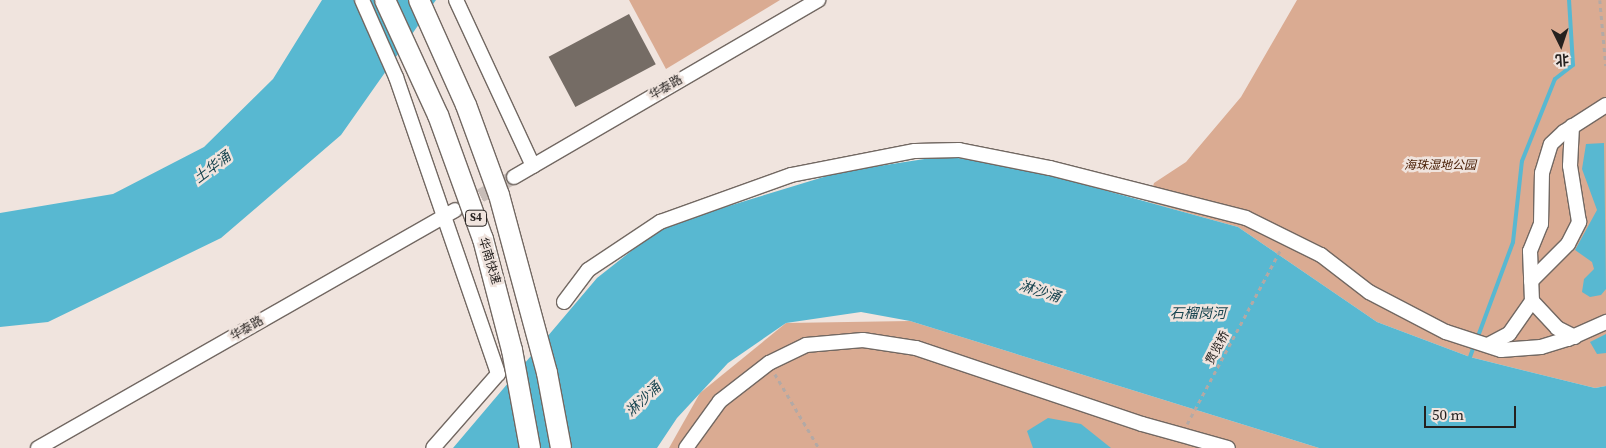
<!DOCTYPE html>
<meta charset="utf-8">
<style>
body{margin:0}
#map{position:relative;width:1606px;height:448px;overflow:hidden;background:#f0e4de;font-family:"Source Serif 4","Noto Sans SC",serif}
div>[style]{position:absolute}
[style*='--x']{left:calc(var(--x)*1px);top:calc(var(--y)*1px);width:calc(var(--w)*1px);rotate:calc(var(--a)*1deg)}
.green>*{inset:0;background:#daab92}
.water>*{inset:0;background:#58b8d1}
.stream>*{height:4px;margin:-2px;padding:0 2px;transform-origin:2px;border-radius:2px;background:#58b8d1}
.building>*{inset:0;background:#756c65;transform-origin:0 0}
.minor-tunnel>*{height:14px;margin-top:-7px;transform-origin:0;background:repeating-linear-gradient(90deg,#c7bdb8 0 14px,transparent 0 21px)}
.path>*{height:2.5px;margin-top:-1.25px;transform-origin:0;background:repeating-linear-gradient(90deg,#b3a9a5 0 4px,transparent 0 8px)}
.roads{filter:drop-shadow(1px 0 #726862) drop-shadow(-1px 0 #726862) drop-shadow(0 1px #726862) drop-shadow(0 -1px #726862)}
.minor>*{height:14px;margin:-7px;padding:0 7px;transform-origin:7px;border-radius:7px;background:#fff}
.bridges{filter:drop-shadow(1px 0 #726862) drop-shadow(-1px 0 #726862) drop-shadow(0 1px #726862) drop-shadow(0 -1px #726862)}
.highway-bridge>*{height:20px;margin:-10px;padding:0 10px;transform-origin:10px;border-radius:10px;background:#fff}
span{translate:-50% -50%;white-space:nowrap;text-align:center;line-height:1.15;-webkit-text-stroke:5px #f0e4de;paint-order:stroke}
.shield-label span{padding:1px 4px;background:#f0e4de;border:1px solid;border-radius:4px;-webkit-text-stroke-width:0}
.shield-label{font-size:11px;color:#25211f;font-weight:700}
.street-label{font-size:12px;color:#25211f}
.park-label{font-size:12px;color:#451a00;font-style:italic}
.water-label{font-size:14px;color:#18444f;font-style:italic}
.north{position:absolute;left:1536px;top:20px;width:50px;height:50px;-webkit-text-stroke:4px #f0e4de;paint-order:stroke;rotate:176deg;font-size:14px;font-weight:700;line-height:20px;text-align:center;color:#25211f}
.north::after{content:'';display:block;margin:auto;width:18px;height:22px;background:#25211f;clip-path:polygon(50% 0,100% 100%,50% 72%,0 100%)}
.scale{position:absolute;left:1424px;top:406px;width:92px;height:22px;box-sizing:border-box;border:2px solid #25211f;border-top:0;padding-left:6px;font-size:15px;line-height:18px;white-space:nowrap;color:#25211f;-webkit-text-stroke:4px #f0e4de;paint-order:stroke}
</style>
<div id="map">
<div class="green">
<div style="clip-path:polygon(629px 0,780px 0,666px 69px)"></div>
<div style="clip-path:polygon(1297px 0,1606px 0,1606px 386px,1595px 388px,1470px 357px,1377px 322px,1238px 227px,1148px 202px,1154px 183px,1186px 162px,1241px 97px)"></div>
<div style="clip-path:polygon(910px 321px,1319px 448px,669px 448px,700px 393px,786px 323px)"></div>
</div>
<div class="water">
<div style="clip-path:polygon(322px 0,436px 0,341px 135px,221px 238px,48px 322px,0 327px,0 213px,113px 194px,204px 147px,273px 79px)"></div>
<div style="clip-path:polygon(1604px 143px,1606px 289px,1601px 295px,1590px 297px,1582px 292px,1584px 279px,1594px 269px,1592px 262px,1575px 250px,1597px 210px,1582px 169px,1586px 144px)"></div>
<div style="clip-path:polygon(944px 156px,1024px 168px,1238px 227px,1377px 322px,1470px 357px,1595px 388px,1606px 386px,1606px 448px,1319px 448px,910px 321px,861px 312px,786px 323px,728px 363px,677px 418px,657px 448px,453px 448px,597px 278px,663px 226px,840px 172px)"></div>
<div style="clip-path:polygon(1606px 334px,1606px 353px,1597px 354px,1590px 342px)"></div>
<div style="clip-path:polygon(1048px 418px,1081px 424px,1111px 448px,1033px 448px,1027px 431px)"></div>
</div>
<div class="stream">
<div style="--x:1477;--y:339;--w:103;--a:-69.6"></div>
<div style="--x:1513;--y:242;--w:81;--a:-83.7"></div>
<div style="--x:1522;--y:161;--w:88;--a:-68.1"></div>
<div style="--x:1555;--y:79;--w:23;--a:-38"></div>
<div style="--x:1573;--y:65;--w:65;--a:-93.5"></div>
<div style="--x:1470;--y:357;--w:12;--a:-70"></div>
</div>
<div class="building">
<div style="left:629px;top:14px;width:57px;height:91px;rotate:62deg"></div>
</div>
<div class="minor-tunnel">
<div style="--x:462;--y:206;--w:60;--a:-29.1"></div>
</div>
<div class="path">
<div style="--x:1600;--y:0;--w:66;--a:84.8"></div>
<div style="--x:775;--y:374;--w:86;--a:59.3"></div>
<div style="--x:1187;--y:424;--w:199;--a:-61.8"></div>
</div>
<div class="roads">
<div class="minor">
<div style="--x:362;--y:0;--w:84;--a:66.2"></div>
<div style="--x:396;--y:77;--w:314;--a:71"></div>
<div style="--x:498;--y:374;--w:98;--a:131.3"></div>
<div style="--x:456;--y:0;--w:183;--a:65.1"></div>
<div style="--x:514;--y:177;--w:352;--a:-30.2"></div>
<div style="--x:1531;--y:281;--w:52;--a:-45"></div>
<div style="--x:1568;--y:244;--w:25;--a:-63"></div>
<div style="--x:1579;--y:222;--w:57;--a:-99.1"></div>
<div style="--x:1570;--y:166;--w:40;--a:-87.1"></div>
<div style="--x:1532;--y:301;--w:37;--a:47"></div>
<div style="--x:1557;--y:328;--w:20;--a:27"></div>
<div style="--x:564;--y:302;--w:40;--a:-53"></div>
<div style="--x:588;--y:270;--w:87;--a:-33.7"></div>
<div style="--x:660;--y:222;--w:139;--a:-19.7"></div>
<div style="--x:791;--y:175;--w:126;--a:-11"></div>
<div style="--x:915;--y:151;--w:44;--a:-1.3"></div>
<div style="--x:959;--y:150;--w:93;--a:11.2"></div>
<div style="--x:1050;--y:168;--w:202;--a:14.3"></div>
<div style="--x:1246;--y:218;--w:84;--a:26.3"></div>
<div style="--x:1321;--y:255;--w:61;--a:37.6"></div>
<div style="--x:1369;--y:292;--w:87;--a:27.5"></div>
<div style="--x:1446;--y:332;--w:58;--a:18.1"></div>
<div style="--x:1501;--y:350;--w:40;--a:-4.3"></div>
<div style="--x:1541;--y:347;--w:28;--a:-17"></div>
<div style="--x:1568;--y:339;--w:42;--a:-24.1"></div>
<div style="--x:1488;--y:345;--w:24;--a:-28"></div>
<div style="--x:1509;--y:334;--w:40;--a:-55.1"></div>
<div style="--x:1532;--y:301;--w:50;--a:-92.3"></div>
<div style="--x:1530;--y:251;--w:29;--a:-68"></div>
<div style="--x:1541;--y:224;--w:51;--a:-88.9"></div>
<div style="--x:1542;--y:173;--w:30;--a:-73"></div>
<div style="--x:1551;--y:144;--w:18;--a:-43"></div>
<div style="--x:1564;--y:132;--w:50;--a:-32.7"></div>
<div style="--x:38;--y:448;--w:480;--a:-29.7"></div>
<div style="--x:686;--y:448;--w:58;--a:-54.1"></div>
<div style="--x:720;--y:401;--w:62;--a:-37.8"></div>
<div style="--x:769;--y:363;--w:41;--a:-25.9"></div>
<div style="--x:806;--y:345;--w:57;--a:-5"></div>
<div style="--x:863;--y:340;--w:54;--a:8.6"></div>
<div style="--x:916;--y:348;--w:238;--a:18.6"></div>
<div style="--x:1142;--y:424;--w:89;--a:15.6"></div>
</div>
</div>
<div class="bridges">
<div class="highway-bridge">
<div style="--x:385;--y:0;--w:127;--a:65.3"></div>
<div style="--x:438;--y:115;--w:132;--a:70.1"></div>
<div style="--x:483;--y:239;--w:115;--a:75.4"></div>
<div style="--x:512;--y:350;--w:100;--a:79.6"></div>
<div style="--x:419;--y:0;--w:115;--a:65.9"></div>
<div style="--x:466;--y:105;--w:96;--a:69.9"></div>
<div style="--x:499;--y:195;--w:184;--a:74.9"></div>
<div style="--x:547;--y:373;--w:76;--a:79.4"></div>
</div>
</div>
<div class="shield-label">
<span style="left:476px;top:218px">S4</span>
</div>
<div class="street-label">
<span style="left:666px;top:88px;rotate:-30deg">华泰路</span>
<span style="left:489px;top:261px;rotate:73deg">华南快速</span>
<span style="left:247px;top:329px;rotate:-30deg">华泰路</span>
<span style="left:1218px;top:348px;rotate:-62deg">贯览桥</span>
</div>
<div class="park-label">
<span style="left:1440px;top:166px">海珠湿地公园</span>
</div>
<div class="water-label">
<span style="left:212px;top:167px;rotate:-37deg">土华涌</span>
<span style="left:1040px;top:291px;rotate:18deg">淋沙涌</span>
<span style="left:1198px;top:313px">石榴岗河</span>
<span style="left:643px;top:399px;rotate:-43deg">淋沙涌</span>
</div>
<div class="north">北</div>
<div class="scale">50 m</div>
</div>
